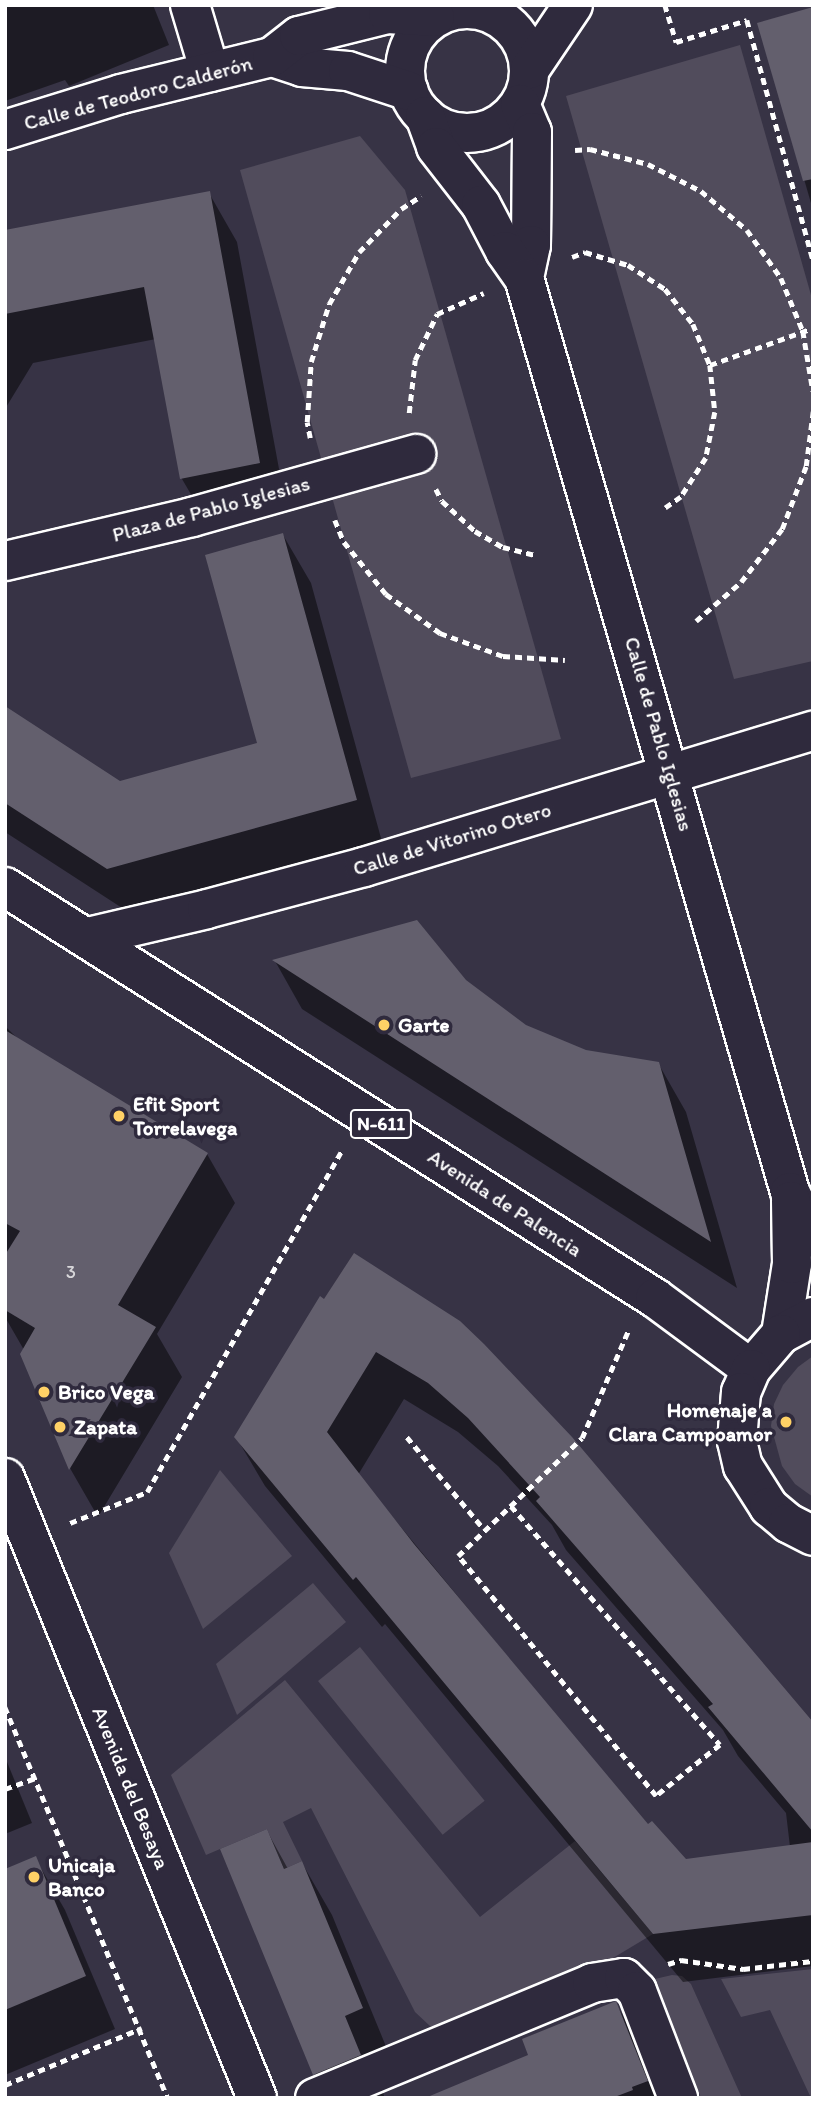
<!DOCTYPE html>
<meta charset="utf-8">
<style>
body{margin:0}
#map{position:relative;width:818px;height:2103px;overflow:hidden;background:#373345;font-family:Itim,sans-serif}
div>[style]{position:absolute}
[style*='--x']{left:calc(var(--x)*1px);top:calc(var(--y)*1px);width:calc(var(--w)*1px);rotate:calc(var(--a)*1deg)}
.green>*{inset:0;background:#514c5c;transform-origin:0 0}
.shadow>*{inset:0;background:#0007}
.building>*{inset:0;background:#635f6d}
.path>*{height:4.5px;margin-top:-2.25px;transform-origin:0;background:repeating-linear-gradient(90deg,#fff 0 7px,transparent 0 12px)}
.roads{filter:drop-shadow(2px 0 #fff) drop-shadow(-2px 0 #fff) drop-shadow(0 2px #fff) drop-shadow(0 -2px #fff)}
.minor>*{height:38px;margin:-19px;padding:0 19px;transform-origin:19px;border-radius:19px;background:#2f2a3d}
.major>*{height:38px;margin:-19px;padding:0 19px;transform-origin:19px;border-radius:19px;background:#2f2a3d}
.major>.ring{margin:-19px;padding:0;box-sizing:content-box;background:none;border:38px solid #2f2a3d;border-radius:50%}
.highway>*{height:38px;margin:-19px;padding:0 19px;transform-origin:19px;border-radius:19px;background:#2f2a3d}
.dots>*{width:19px;height:19px;translate:-50% -50%;box-sizing:border-box;border:4px solid #2f2a3d;border-radius:50%}
span{translate:-50% -50%;white-space:nowrap;text-align:center;line-height:1.15;-webkit-text-stroke:7px #2f2a3d;paint-order:stroke}
.number-label{font-size:18px;color:#d8d7da}
.number-label span{-webkit-text-stroke-width:0}
.shield-label span{padding:2px 5px;background:#2f2a3d;border:2px solid;border-radius:5px;-webkit-text-stroke-width:0}
.shield-label{font-size:19px;color:#fff;font-weight:700}
.street-label{font-size:21px;color:#fff}
.poi-label{font-size:21px;color:#fff;font-weight:700}
.left{translate:0 -50%;text-align:left}
.right{translate:-100% -50%;text-align:right}
.frame{position:absolute;inset:0;border:7px solid #fff;pointer-events:none}
</style>
<div id="map">
<div class="green">
<div style="clip-path:polygon(740px 45px,813px 302px,813px 661px,734px 679px,566px 96px)"></div>
<div style="clip-path:polygon(360px 136px,405px 190px,561px 739px,411px 778px,240px 170px)"></div>
<div style="clip-path:polygon(813px 1356px,813px 1497px,795px 1484px,782px 1466px,771px 1426px,774px 1404px,783px 1385px,798px 1367px)"></div>
<div style="clip-path:polygon(220px 1470px,292px 1556px,203px 1629px,169px 1553px)"></div>
<div style="clip-path:polygon(313px 1583px,346px 1622px,237px 1715px,216px 1664px)"></div>
<div style="left:360px;top:1647px;width:198px;height:54px;rotate:51deg"></div>
<div style="clip-path:polygon(285px 1680px,480px 1917px,575px 1841px,653px 1934px,608px 1961px,454px 2029px,430px 2026px,415px 2012px,311px 1808px,283px 1822px,302px 1861px,284px 1869px,267px 1829px,206px 1855px,171px 1775px)"></div>
<div style="clip-path:polygon(813px 1969px,813px 2098px,811px 2098px,770px 2010px,741px 2017px,721px 1979px)"></div>
<div style="clip-path:polygon(672px 1975px,682px 1976px,691px 1984px,742px 2098px,701px 2098px,680px 2043px,642px 1982px)"></div>
</div>
<div class="shadow">
<div style="clip-path:polygon(5px 5px,153px 5px,169px 45px,69px 86px,65px 80px,5px 101px)"></div>
<div style="clip-path:polygon(813px 8px,813px 210px,759px 24px)"></div>
<div style="clip-path:polygon(209px 193px,237px 242px,287px 512px,210px 527px,182px 479px,156px 339px,33px 363px,5px 409px,5px 233px)"></div>
<div style="clip-path:polygon(283px 535px,311px 583px,384px 849px,136px 917px,5px 832px,5px 708px,120px 782px,259px 744px)"></div>
<div style="clip-path:polygon(275px 961px,465px 981px,525px 1026px,586px 1052px,658px 1063px,686px 1112px,737px 1288px,302px 1009px)"></div>
<div style="clip-path:polygon(5px 1026px,18px 1039px,207px 1154px,235px 1203px,157px 1334px,182px 1377px,98px 1517px,71px 1470px,21px 1354px,24px 1350px,5px 1317px)"></div>
<div style="clip-path:polygon(evenodd,354px 1255px,813px 1725px,813px 1966px,683px 1982px,385px 1624px,382px 1627px,265px 1486px,236px 1437px,354px 1255px,404px 1399px,458px 1432px,498px 1466px,552px 1525px,566px 1550px,723px 1730px,738px 1756px,786px 1813px,790px 1847px,686px 1861px,648px 1827px,358px 1475px,404px 1399px)"></div>
<div style="clip-path:polygon(5px 1757px,32px 1823px,5px 1834px)"></div>
<div style="clip-path:polygon(267px 1831px,288px 1869px,302px 1863px,332px 1915px,392px 2061px,373px 2069px,385px 2098px,328px 2098px,315px 2074px)"></div>
<div style="clip-path:polygon(35px 1858px,65px 1910px,115px 2029px,5px 2075px,5px 1871px)"></div>
<div style="clip-path:polygon(616px 2004px,646px 2055px,662px 2098px,436px 2098px,530px 2056px)"></div>
</div>
<div class="building">
<div style="clip-path:polygon(813px 7px,813px 179px,803px 181px,757px 23px)"></div>
<div style="clip-path:polygon(210px 191px,260px 463px,180px 479px,144px 287px,5px 314px,5px 230px)"></div>
<div style="clip-path:polygon(283px 533px,357px 800px,107px 869px,5px 803px,5px 706px,120px 781px,257px 743px,205px 555px)"></div>
<div style="clip-path:polygon(417px 920px,466px 980px,526px 1025px,586px 1050px,659px 1062px,711px 1242px,272px 960px)"></div>
<div style="clip-path:polygon(5px 1030px,208px 1153px,118px 1305px,156px 1327px,69px 1470px,20px 1354px,35px 1328px,5px 1310px,5px 1255px,20px 1231px,5px 1223px)"></div>
<div style="clip-path:polygon(354px 1253px,460px 1321px,484px 1344px,572px 1437px,813px 1722px,813px 1832px,708px 1707px,713px 1704px,536px 1501px,540px 1497px,468px 1418px,428px 1383px,376px 1352px,327px 1432px,414px 1544px,648px 1824px,652px 1821px,686px 1859px,813px 1842px,813px 1915px,653px 1934px,356px 1577px,353px 1580px,234px 1437px,320px 1296px,324px 1299px)"></div>
<div style="clip-path:polygon(267px 1829px,284px 1869px,302px 1861px,363px 2008px,345px 2016px,361px 2055px,313px 2075px,220px 1849px)"></div>
<div style="clip-path:polygon(36px 1856px,86px 1976px,5px 2010px,5px 1869px)"></div>
<div style="clip-path:polygon(616px 2001px,648px 2081px,632px 2087px,633px 2090px,612px 2098px,425px 2098px,528px 2055px,522px 2039px)"></div>
</div>
<div class="path">
<div style="--x:665;--y:5;--w:39;--a:73"></div>
<div style="--x:676;--y:42;--w:74;--a:-17.2"></div>
<div style="--x:747;--y:20;--w:248;--a:74.6"></div>
<div style="--x:575;--y:150;--w:15;--a:-4"></div>
<div style="--x:590;--y:149;--w:60;--a:14.5"></div>
<div style="--x:648;--y:164;--w:59;--a:27"></div>
<div style="--x:701;--y:191;--w:60;--a:40.3"></div>
<div style="--x:747;--y:230;--w:59;--a:54.7"></div>
<div style="--x:781;--y:278;--w:57;--a:67.5"></div>
<div style="--x:803;--y:331;--w:61;--a:80.5"></div>
<div style="--x:572;--y:257;--w:14;--a:-21"></div>
<div style="--x:585;--y:252;--w:45;--a:16.8"></div>
<div style="--x:628;--y:265;--w:44;--a:33"></div>
<div style="--x:665;--y:289;--w:45;--a:51.3"></div>
<div style="--x:693;--y:324;--w:44;--a:67.5"></div>
<div style="--x:710;--y:365;--w:47;--a:83.9"></div>
<div style="--x:715;--y:412;--w:47;--a:101.1"></div>
<div style="--x:706;--y:458;--w:46;--a:122.7"></div>
<div style="--x:681;--y:497;--w:19;--a:145"></div>
<div style="--x:710;--y:365;--w:109;--a:-19.8"></div>
<div style="--x:409;--y:413;--w:53;--a:-83.5"></div>
<div style="--x:415;--y:360;--w:51;--a:-64.4"></div>
<div style="--x:437;--y:314;--w:51;--a:-24.1"></div>
<div style="--x:310;--y:438;--w:16;--a:-101"></div>
<div style="--x:307;--y:422;--w:60;--a:-86.2"></div>
<div style="--x:311;--y:362;--w:61;--a:-72.8"></div>
<div style="--x:329;--y:304;--w:60;--a:-60"></div>
<div style="--x:359;--y:252;--w:60;--a:-45.7"></div>
<div style="--x:401;--y:209;--w:24;--a:-33"></div>
<div style="--x:436;--y:489;--w:13;--a:63"></div>
<div style="--x:442;--y:501;--w:45;--a:42.3"></div>
<div style="--x:475;--y:531;--w:32;--a:30"></div>
<div style="--x:503;--y:547;--w:32;--a:14"></div>
<div style="--x:335;--y:520;--w:24;--a:68"></div>
<div style="--x:344;--y:542;--w:67;--a:51.1"></div>
<div style="--x:386;--y:594;--w:67;--a:35.8"></div>
<div style="--x:440;--y:633;--w:67;--a:20.1"></div>
<div style="--x:503;--y:656;--w:62;--a:3.7"></div>
<div style="--x:696;--y:621;--w:60;--a:-40.9"></div>
<div style="--x:741;--y:582;--w:67;--a:-52.3"></div>
<div style="--x:782;--y:529;--w:67;--a:-69.1"></div>
<div style="--x:806;--y:466;--w:55;--a:-82.7"></div>
<div style="--x:407;--y:1437;--w:120;--a:50.1"></div>
<div style="--x:511;--y:1506;--w:317;--a:48.8"></div>
<div style="--x:720;--y:1745;--w:82;--a:141.4"></div>
<div style="--x:656;--y:1796;--w:311;--a:-129.5"></div>
<div style="--x:458;--y:1556;--w:171;--a:-43.6"></div>
<div style="--x:582;--y:1438;--w:116;--a:-66.7"></div>
<div style="--x:70;--y:1523;--w:83;--a:-21.9"></div>
<div style="--x:147;--y:1492;--w:394;--a:-60.3"></div>
<div style="--x:5;--y:1707;--w:424;--a:67.4"></div>
<div style="--x:5;--y:1789;--w:32;--a:-20"></div>
<div style="--x:668;--y:1964;--w:14;--a:-17"></div>
<div style="--x:681;--y:1960;--w:63;--a:8.3"></div>
<div style="--x:743;--y:1969;--w:70;--a:-6.5"></div>
<div style="--x:5;--y:2085;--w:148;--a:-22.6"></div>
</div>
<div class="roads">
<div class="minor">
<div style="--x:190;--y:5;--w:70;--a:73.4"></div>
<div style="--x:5;--y:561;--w:192;--a:-13.2"></div>
<div style="--x:192;--y:517;--w:233;--a:-15.7"></div>
<div style="--x:88;--y:937;--w:122;--a:-13.2"></div>
<div style="--x:207;--y:909;--w:163;--a:-15"></div>
<div style="--x:364;--y:867;--w:469;--a:-16.9"></div>
<div style="--x:5;--y:1478;--w:669;--a:67.88"></div>
<div style="--x:315;--y:2098;--w:300;--a:-22.5"></div>
<div style="--x:592;--y:1983;--w:32;--a:-9"></div>
<div style="--x:624;--y:1978;--w:18;--a:45"></div>
<div style="--x:637;--y:1991;--w:115;--a:69"></div>
</div>
<div class="major">
<div class="ring" style="left:405px;top:9px;width:86px;height:86px"></div>
<div style="--x:272;--y:57;--w:32;--a:18"></div>
<div style="--x:302;--y:67;--w:46;--a:5"></div>
<div style="--x:348;--y:71;--w:64;--a:18.2"></div>
<div style="--x:530;--y:69;--w:77;--a:-56.1"></div>
<div style="--x:520;--y:104;--w:30;--a:67"></div>
<div style="--x:532;--y:132;--w:113;--a:90.5"></div>
<div style="--x:531;--y:245;--w:34;--a:102"></div>
<div style="--x:425;--y:116;--w:33;--a:70"></div>
<div style="--x:436;--y:147;--w:73;--a:52.2"></div>
<div style="--x:481;--y:205;--w:52;--a:62.4"></div>
<div style="--x:505;--y:251;--w:33;--a:55"></div>
<div style="--x:524;--y:278;--w:952;--a:73.77"></div>
<div style="--x:790;--y:1192;--w:51;--a:63.4"></div>
<div style="--x:5;--y:130;--w:121;--a:-17.2"></div>
<div style="--x:121;--y:94;--w:155;--a:-13.8"></div>
<div style="--x:272;--y:57;--w:34;--a:-38"></div>
<div style="--x:299;--y:36;--w:92;--a:-13.9"></div>
<div style="--x:388;--y:14;--w:47;--a:3.7"></div>
<div style="--x:781;--y:1334;--w:71;--a:-81.1"></div>
<div style="--x:792;--y:1264;--w:63;--a:-90.9"></div>
</div>
<div class="highway">
<div style="--x:5;--y:887;--w:769;--a:32.31"></div>
<div style="--x:655;--y:1298;--w:119;--a:36.5"></div>
<div style="--x:813;--y:1317;--w:36;--a:152"></div>
<div style="--x:781;--y:1334;--w:46;--a:130.6"></div>
<div style="--x:751;--y:1369;--w:25;--a:113"></div>
<div style="--x:741;--y:1392;--w:49;--a:94.7"></div>
<div style="--x:737;--y:1441;--w:26;--a:77"></div>
<div style="--x:743;--y:1466;--w:49;--a:57.6"></div>
<div style="--x:769;--y:1507;--w:25;--a:40"></div>
<div style="--x:788;--y:1523;--w:28;--a:27"></div>
</div>
</div>
<div class="dots">
<div style="left:384px;top:1025px;background:#ffd166"></div>
<div style="left:119px;top:1116px;background:#ffd166"></div>
<div style="left:44px;top:1392px;background:#ffd166"></div>
<div style="left:786px;top:1422px;background:#ffd166"></div>
<div style="left:60px;top:1427px;background:#ffd166"></div>
<div style="left:34px;top:1877px;background:#ffd166"></div>
</div>
<div class="number-label">
<span style="left:71px;top:1272px">3</span>
</div>
<div class="shield-label">
<span style="left:381px;top:1124px">N-611</span>
</div>
<div class="street-label">
<span style="left:138px;top:93px;rotate:-15deg">Calle de Teodoro Calderón</span>
<span style="left:211px;top:509px;rotate:-15deg">Plaza de Pablo Iglesias</span>
<span style="left:659px;top:734px;rotate:74deg">Calle de Pablo Iglesias</span>
<span style="left:452px;top:839px;rotate:-17deg">Calle de Vitorino Otero</span>
<span style="left:505px;top:1203px;rotate:33deg">Avenida de Palencia</span>
<span style="left:131px;top:1788px;rotate:68deg">Avenida del Besaya</span>
</div>
<div class="poi-label">
<span class="left" style="left:398px;top:1025px">Garte</span>
<span class="left" style="left:133px;top:1116px">Efit Sport<br>Torrelavega</span>
<span class="left" style="left:58px;top:1392px">Brico Vega</span>
<span class="right" style="left:772px;top:1422px">Homenaje a<br>Clara Campoamor</span>
<span class="left" style="left:74px;top:1427px">Zapata</span>
<span class="left" style="left:48px;top:1877px">Unicaja<br>Banco</span>
</div>
<div class="frame"></div>
</div>
